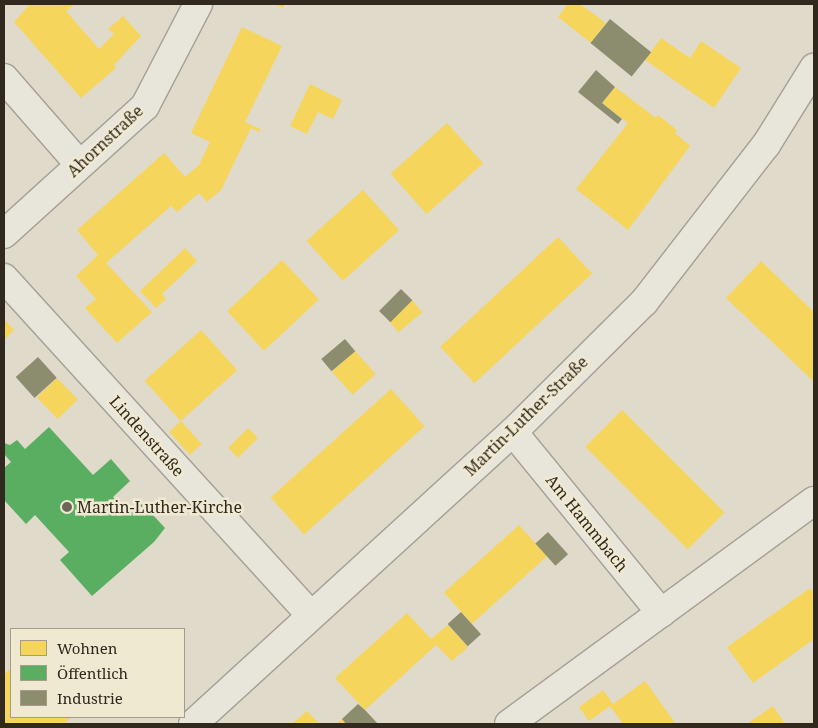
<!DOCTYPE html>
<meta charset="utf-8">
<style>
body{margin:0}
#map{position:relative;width:818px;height:728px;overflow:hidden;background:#e0daca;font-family:"Noto Serif",serif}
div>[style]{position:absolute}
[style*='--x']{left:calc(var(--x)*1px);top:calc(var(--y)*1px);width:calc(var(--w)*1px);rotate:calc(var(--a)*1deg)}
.homes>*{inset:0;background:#f6d55c;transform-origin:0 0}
.public>*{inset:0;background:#5aae61}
.industry>*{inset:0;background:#8c8c6e;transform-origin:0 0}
.roads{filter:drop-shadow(1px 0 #a59f94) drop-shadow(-1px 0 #a59f94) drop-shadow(0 1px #a59f94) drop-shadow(0 -1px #a59f94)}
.minor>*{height:28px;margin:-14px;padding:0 14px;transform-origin:14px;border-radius:14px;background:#e8e5db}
.dots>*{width:14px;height:14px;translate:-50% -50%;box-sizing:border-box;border:2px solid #f0e9d1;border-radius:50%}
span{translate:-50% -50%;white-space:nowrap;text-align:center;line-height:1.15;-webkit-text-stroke:5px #f0e9d1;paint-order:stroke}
.street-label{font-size:16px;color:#31281e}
.poi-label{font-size:16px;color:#31281e}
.left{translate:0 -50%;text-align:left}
.frame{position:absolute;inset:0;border:5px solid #31281e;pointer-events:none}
.legend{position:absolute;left:10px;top:628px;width:175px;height:90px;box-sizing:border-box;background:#f0e9d1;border:1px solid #a49c89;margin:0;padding:6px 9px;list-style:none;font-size:15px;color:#31281e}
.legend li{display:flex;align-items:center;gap:10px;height:25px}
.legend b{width:25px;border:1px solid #a49c89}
</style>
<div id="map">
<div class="homes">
<div style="clip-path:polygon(30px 4px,75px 4px,66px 11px,99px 49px,114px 34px,108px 29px,123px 16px,141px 36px,114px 65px,116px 68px,81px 98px,14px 22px)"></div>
<div style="clip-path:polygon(274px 4px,285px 4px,283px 8px)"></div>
<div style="clip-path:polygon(568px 4px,580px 4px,606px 23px,591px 43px,558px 17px)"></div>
<div style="clip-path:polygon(242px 27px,282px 46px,245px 122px,260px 129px,259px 132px,251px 128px,221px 190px,207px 202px,199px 193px,177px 212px,171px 206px,106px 263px,152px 312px,117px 343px,85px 308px,96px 299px,76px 276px,98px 255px,77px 230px,164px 153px,185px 177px,199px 165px,210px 142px,191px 133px)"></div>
<div style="clip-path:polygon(661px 38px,690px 58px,701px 41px,741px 68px,714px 108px,645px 60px)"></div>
<div style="clip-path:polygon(310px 84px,342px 100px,333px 119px,318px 112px,307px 134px,290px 126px)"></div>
<div style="clip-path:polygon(615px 87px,656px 118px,658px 115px,677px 130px,675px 133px,690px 146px,628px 230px,576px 189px,628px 123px,602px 103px)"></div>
<div style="left:447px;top:123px;width:54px;height:76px;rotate:48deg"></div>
<div style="left:363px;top:190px;width:54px;height:76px;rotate:48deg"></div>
<div style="left:558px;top:237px;width:50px;height:161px;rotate:47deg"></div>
<div style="clip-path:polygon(185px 248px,197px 261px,162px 294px,166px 299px,156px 308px,140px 291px)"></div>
<div style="left:282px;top:260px;width:54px;height:75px;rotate:47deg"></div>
<div style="clip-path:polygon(761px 261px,814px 312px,814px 382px,726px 298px)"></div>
<div style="left:412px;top:300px;width:16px;height:31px;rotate:50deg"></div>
<div style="clip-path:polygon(4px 319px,14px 330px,4px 340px)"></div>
<div style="left:201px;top:330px;width:54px;height:76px;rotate:48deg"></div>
<div style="left:355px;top:351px;width:31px;height:31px;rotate:48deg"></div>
<div style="left:57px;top:378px;width:30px;height:28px;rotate:46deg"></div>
<div style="left:391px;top:389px;width:50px;height:162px;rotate:48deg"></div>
<div style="left:622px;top:410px;width:145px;height:52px;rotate:45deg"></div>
<div style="left:181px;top:421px;width:31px;height:16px;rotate:48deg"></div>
<div style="left:248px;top:428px;width:14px;height:28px;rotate:45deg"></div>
<div style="left:519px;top:525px;width:42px;height:101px;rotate:48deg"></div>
<div style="clip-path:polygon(810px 588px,814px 594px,814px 639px,753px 683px,727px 647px)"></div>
<div style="clip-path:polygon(407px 613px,431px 639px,448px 625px,468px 647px,452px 661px,436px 645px,365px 710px,335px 678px)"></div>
<div style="clip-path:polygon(11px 668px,11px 717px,72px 717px,64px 724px,5px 724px,4px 675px)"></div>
<div style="clip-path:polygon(645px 681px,676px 724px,623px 724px,610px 706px,589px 721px,579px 707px,603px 690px,613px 704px)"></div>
<div style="clip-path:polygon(773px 706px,785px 724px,747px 724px,754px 719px)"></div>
<div style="clip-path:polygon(307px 711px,319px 724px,292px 724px)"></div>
<div style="clip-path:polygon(342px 719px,346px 724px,336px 724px)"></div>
</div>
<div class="public">
<div style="clip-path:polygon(49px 427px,93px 475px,111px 459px,130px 481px,113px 497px,128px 513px,141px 502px,165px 528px,154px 542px,92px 596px,60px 560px,69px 552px,35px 515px,26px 524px,4px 500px,4px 468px,11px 462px,4px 454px,4px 443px,10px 445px,17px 440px,25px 449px)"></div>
</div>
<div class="industry">
<div style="left:610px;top:19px;width:53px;height:31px;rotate:39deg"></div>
<div style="clip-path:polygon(596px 70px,615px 87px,602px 103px,622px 119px,618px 124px,578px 92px)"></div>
<div style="left:401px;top:289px;width:16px;height:31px;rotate:45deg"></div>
<div style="left:345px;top:339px;width:16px;height:31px;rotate:50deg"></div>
<div style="left:38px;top:357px;width:28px;height:30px;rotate:48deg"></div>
<div style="left:548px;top:532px;width:30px;height:17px;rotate:48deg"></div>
<div style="left:461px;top:612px;width:30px;height:18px;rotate:48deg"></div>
<div style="clip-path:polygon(358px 704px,365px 710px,378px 724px,346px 724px,342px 719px)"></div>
</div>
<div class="roads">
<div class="minor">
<div style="--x:4;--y:78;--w:114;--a:48.9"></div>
<div style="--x:4;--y:234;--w:190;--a:-42.2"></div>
<div style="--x:145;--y:106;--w:115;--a:-62.5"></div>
<div style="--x:4;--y:278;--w:456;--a:47.7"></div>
<div style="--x:513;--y:432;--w:234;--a:50.7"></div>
<div style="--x:193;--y:724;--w:433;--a:-42.4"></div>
<div style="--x:513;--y:432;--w:185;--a:-44.8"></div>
<div style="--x:644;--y:302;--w:199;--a:-52.2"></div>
<div style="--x:766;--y:145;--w:91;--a:-58.1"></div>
<div style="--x:509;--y:724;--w:378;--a:-36.2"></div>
</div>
</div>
<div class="dots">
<div style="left:67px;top:507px;background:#6e665a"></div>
</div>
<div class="street-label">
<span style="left:105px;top:141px;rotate:-43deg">Ahornstraße</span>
<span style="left:526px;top:416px;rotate:-44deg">Martin-Luther-Straße</span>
<span style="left:147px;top:436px;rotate:48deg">Lindenstraße</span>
<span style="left:587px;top:523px;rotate:51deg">Am Hammbach</span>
</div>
<div class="poi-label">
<span class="left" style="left:77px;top:507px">Martin-Luther-Kirche</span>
</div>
<div class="frame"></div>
<ul class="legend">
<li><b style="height:14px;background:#f6d55c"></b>Wohnen</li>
<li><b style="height:14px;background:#5aae61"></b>Öffentlich</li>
<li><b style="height:14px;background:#8c8c6e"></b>Industrie</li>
</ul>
</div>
